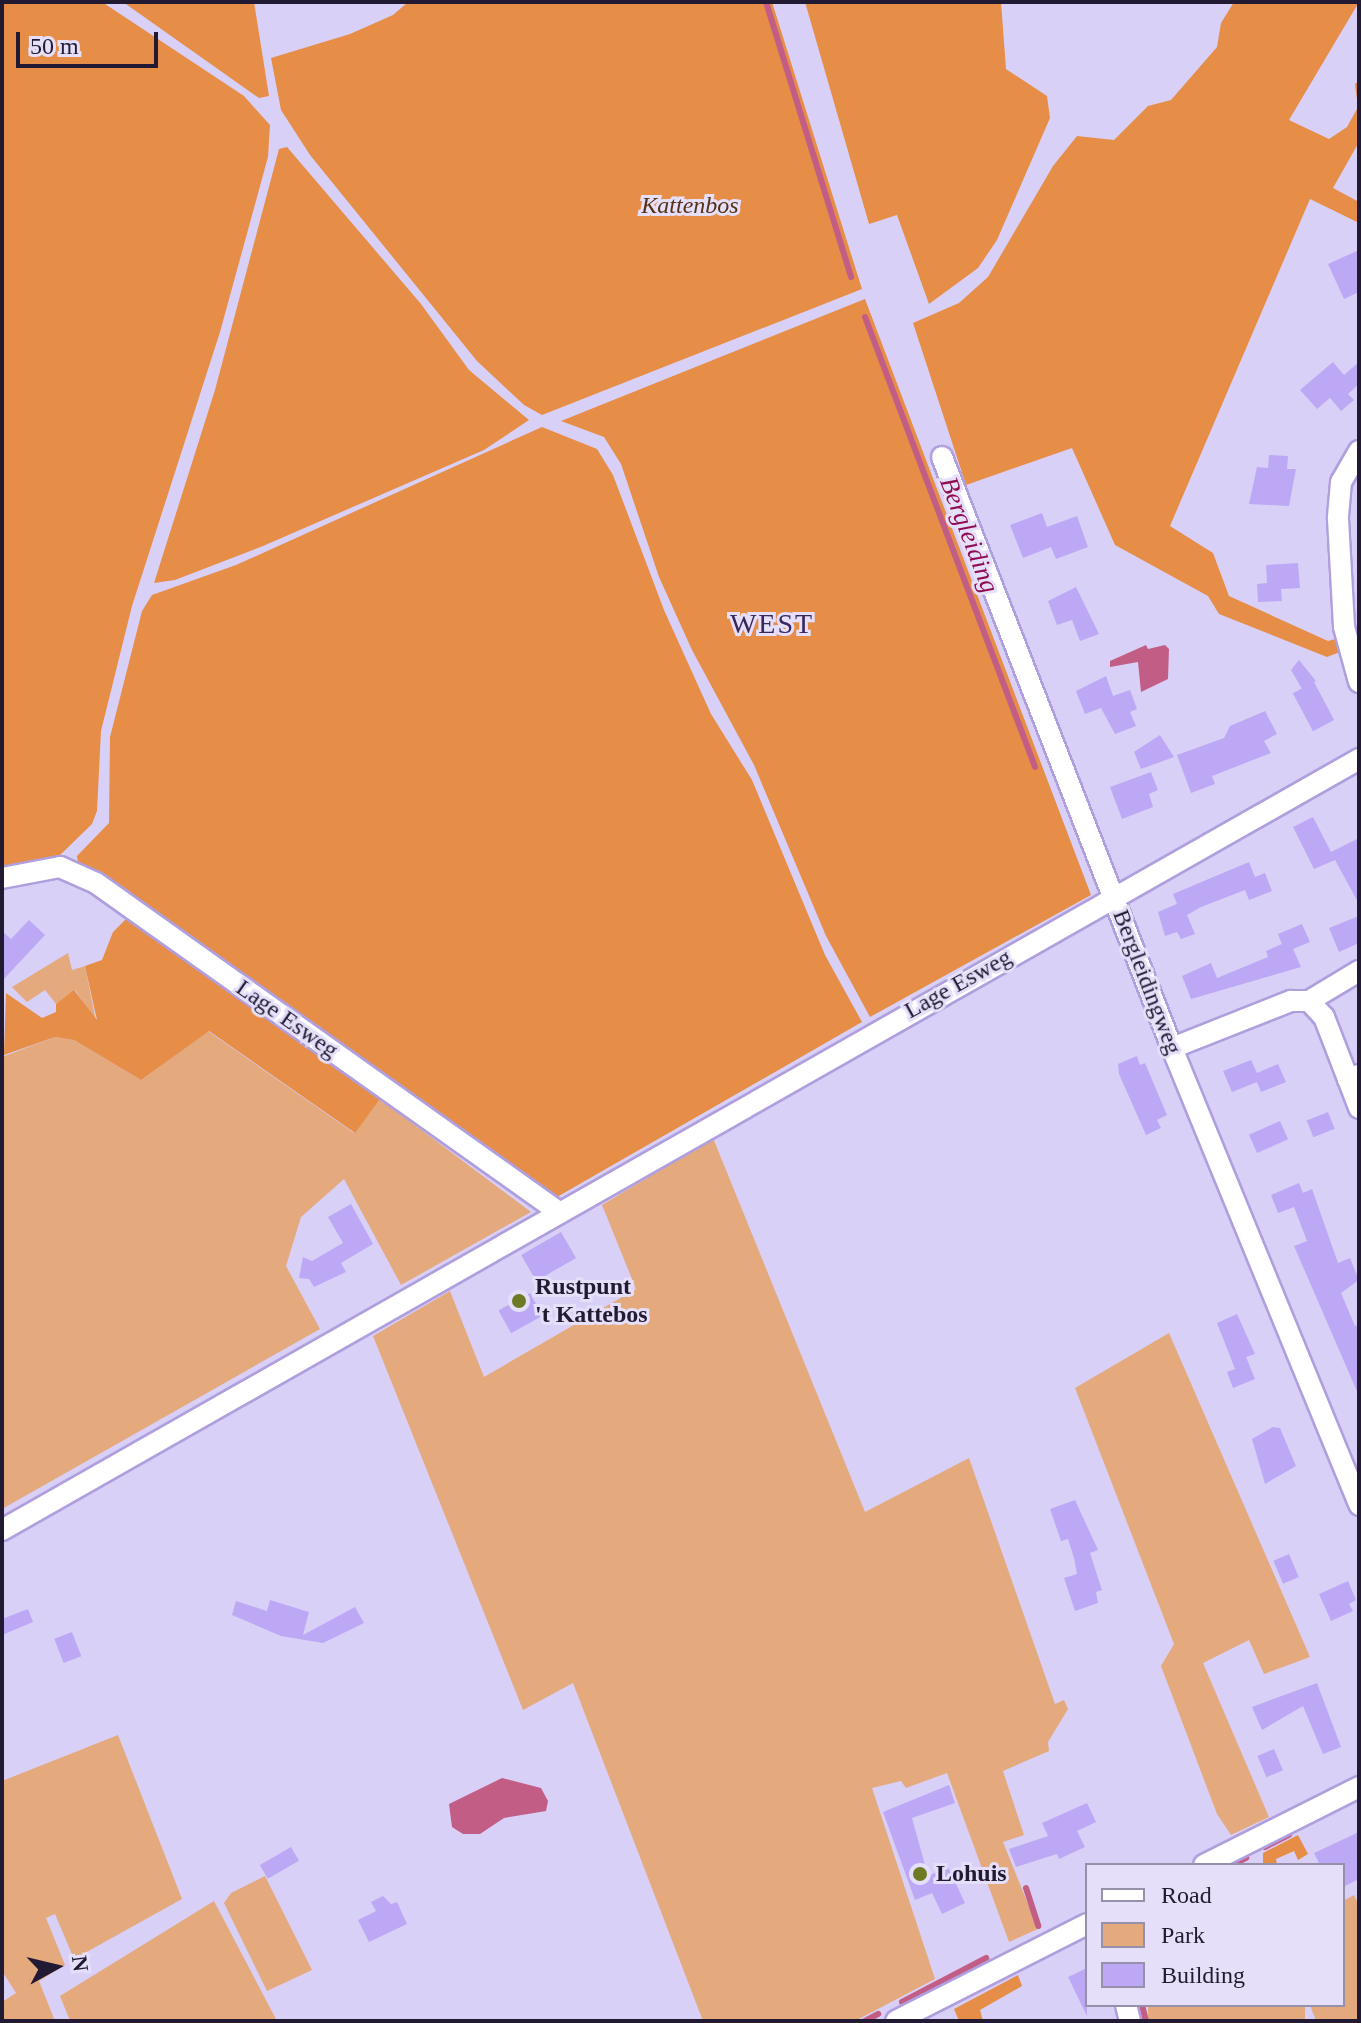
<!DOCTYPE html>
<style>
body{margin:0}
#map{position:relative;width:1361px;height:2023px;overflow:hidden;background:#d9d0f7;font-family:Georgia,serif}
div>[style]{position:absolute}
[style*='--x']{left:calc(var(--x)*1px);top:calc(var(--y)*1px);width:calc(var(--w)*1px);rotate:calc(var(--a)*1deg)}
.green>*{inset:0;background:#e5a97e;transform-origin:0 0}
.forest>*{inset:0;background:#e68d48}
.water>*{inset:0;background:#c25d86}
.stream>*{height:6px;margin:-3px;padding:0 3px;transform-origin:3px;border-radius:3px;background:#c25d86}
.building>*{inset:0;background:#bda8f5;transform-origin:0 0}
.roads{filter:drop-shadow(2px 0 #b09fde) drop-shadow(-2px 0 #b09fde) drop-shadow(0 2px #b09fde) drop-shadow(0 -2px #b09fde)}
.minor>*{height:20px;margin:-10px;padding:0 10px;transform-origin:10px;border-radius:10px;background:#fff}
.dots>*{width:22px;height:22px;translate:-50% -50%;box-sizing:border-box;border:4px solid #e5dffa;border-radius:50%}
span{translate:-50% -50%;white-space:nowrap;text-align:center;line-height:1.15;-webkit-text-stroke:6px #e5dffa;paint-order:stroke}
.park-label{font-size:24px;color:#563115;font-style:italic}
.street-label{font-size:24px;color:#211a32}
.poi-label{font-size:24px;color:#211a32;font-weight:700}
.left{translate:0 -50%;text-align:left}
.water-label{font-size:26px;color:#8f0d52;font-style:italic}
.quarter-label{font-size:28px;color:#39285c;letter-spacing:2px}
.frame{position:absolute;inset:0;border:4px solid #211a32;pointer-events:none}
.legend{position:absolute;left:1085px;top:1863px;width:260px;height:144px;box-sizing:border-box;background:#e5dffa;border:2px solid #9790aa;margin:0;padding:10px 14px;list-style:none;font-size:24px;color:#211a32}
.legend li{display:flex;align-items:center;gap:16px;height:40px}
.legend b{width:40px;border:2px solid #9790aa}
.north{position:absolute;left:16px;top:1927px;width:80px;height:80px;-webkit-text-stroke:6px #e5dffa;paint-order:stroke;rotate:82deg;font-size:22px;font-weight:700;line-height:32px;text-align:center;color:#211a32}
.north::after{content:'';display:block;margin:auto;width:28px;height:36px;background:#211a32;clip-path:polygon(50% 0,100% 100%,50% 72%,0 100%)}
.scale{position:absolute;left:16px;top:32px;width:142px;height:36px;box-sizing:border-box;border:4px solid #211a32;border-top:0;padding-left:10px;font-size:24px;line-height:28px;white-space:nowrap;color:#211a32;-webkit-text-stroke:6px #e5dffa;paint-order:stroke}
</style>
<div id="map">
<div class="green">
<div style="clip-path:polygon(68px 953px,72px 970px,85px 966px,96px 1021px,75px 990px,56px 1004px,45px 990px,27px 1002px,12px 987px)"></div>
<div style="clip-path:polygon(208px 1031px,354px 1133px,380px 1099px,531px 1212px,401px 1285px,344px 1179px,301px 1217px,286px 1266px,320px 1329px,2px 1509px,2px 1057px,55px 1037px,74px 1040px,141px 1080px)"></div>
<div style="clip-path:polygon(713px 1138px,865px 1512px,969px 1458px,1055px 1704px,1064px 1700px,1068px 1709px,1048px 1742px,1049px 1751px,1003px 1771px,1024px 1835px,1003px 1842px,1038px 1929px,1009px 1942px,947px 1773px,906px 1788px,901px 1781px,872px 1788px,935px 1979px,855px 2021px,703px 2021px,573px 1683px,523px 1710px,373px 1336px,450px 1291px,484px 1377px,636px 1289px,602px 1205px)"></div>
<div style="clip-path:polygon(1169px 1333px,1310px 1657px,1264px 1674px,1249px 1640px,1203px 1663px,1269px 1817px,1231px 1835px,1217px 1814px,1161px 1666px,1174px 1644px,1075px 1388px)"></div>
<div style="clip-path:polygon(118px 1735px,182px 1899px,74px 1959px,55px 1914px,46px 1918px,65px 1965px,39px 1981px,55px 2021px,2px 2021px,2px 2002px,16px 1993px,2px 1971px,2px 1781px)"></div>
<div style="clip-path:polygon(265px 1876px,312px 1970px,267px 1991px,224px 1903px,231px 1893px)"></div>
<div style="clip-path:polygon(1354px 1895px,1359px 1905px,1359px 2021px,1316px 2021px,1310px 2005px,1343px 2005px,1343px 1901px)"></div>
<div style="clip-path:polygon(214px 1901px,277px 2021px,70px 2021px,60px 1996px)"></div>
<div style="left:1148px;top:2005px;width:157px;height:16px"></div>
</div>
<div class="forest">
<div style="clip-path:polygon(2px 2px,102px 2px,244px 96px,270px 125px,268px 157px,220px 332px,132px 606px,101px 731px,97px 811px,92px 824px,57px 858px,2px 878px)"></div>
<div style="clip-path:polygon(123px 2px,254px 2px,269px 96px,259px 98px)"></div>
<div style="clip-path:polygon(408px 2px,772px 2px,862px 289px,542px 415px,524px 405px,477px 361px,310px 155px,281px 110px,271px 58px,350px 34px,393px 15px)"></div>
<div style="clip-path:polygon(805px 2px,1001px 2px,1006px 69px,1047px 96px,1050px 118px,997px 240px,978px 268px,929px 304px,897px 215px,869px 224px)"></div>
<div style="clip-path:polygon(1234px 2px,1359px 2px,1289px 120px,1329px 139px,1347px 127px,1358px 107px,1355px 84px,1359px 81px,1359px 142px,1333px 188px,1359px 202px,1359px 223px,1310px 199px,1170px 526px,1213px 553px,1229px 596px,1328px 641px,1343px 637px,1345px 650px,1327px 657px,1219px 614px,1208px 596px,1115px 545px,1072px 448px,966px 485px,913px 323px,959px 303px,988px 277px,1053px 166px,1077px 136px,1114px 140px,1148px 106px,1171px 100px,1217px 47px,1221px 23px)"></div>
<div style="clip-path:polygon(287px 147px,421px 304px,469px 370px,529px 420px,484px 450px,263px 546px,175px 580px,154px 583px,215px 390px,279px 149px)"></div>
<div style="clip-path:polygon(865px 299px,1091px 895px,870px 1017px,826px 936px,754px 765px,692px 650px,659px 577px,621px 464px,604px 437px,561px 421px)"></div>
<div style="clip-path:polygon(542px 427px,597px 449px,613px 475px,664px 610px,711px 714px,752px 780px,825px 955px,862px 1022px,557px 1197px,78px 863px,77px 856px,109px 823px,110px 737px,142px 611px,152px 595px,236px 565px)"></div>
<div style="clip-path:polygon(127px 918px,380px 1099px,355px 1133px,209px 1031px,141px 1080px,74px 1040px,55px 1037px,4px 1055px,6px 993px,42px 1018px,56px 1012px,56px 1004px,74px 990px,97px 1020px,85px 966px,102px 960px,113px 932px)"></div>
<div style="clip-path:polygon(1298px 1835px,1308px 1854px,1298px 1860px,1294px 1851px,1276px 1859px,1277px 1865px,1263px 1865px,1263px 1853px)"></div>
<div style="clip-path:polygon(1018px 1975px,1022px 1986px,980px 2010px,983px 2021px,959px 2021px,954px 2009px)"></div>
</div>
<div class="water">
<div style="clip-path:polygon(1146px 645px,1148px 649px,1165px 645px,1169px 649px,1168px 679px,1141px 692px,1138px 662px,1110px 667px,1110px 661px)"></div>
<div style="clip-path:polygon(502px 1778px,541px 1788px,548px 1801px,546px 1811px,504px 1818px,480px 1834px,463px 1834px,452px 1827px,449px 1804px)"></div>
</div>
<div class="stream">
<div style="--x:766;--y:2;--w:288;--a:72.8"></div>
<div style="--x:865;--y:317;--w:481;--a:69.3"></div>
<div style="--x:1265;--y:1847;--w:27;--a:-27"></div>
<div style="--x:1232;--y:1865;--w:16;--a:-27"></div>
<div style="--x:1026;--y:1888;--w:40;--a:72"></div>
<div style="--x:902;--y:2002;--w:95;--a:-27.6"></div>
<div style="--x:1142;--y:2005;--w:16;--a:76"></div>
<div style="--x:865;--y:2021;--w:15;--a:-28"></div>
</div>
<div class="building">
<div style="clip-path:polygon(1359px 250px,1359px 292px,1344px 299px,1328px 264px)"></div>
<div style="clip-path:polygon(1333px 362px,1344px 375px,1359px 362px,1359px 384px,1348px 394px,1354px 400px,1341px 411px,1330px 398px,1317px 409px,1300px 390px)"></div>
<div style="clip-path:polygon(1269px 455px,1288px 456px,1287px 469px,1296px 469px,1289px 506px,1249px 504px,1257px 467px,1268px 468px)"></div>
<div style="clip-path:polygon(1042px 513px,1047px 527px,1077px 516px,1088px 547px,1056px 559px,1051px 547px,1023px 558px,1010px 525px)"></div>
<div style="clip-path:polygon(1298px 563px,1300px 588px,1281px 589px,1282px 601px,1258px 602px,1257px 584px,1267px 583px,1266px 565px)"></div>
<div style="clip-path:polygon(1076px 587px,1099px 634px,1080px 641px,1072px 620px,1057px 625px,1048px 601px)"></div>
<div style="clip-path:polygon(1299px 660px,1316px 681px,1302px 689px,1291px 670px)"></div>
<div style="clip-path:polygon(1106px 676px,1113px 696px,1130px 690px,1137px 709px,1130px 712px,1136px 726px,1115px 734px,1101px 708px,1085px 714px,1076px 691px)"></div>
<div style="left:1314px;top:682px;width:43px;height:24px;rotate:62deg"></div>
<div style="clip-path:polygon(1265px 711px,1277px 734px,1264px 741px,1271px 753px,1212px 776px,1215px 784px,1191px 793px,1177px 755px,1224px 738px,1230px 726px)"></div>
<div style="clip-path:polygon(1160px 735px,1174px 757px,1141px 769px,1134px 752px)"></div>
<div style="clip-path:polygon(1151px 772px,1158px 790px,1149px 794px,1153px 807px,1122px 819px,1110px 787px)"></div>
<div style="clip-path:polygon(1313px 817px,1331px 852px,1359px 838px,1359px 904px,1335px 860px,1314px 869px,1293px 827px)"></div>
<div style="clip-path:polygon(1249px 862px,1255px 877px,1265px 873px,1272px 891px,1249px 900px,1245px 890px,1201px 907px,1187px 915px,1195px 934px,1181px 939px,1177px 932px,1165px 936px,1158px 912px,1177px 904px,1173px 894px)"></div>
<div style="clip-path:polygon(1359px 916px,1359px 943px,1339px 952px,1329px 928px)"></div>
<div style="clip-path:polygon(29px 920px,45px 935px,2px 981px,2px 931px,11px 939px)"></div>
<div style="clip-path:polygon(1302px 924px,1310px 942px,1293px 949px,1301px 967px,1191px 999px,1182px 976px,1211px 963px,1217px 978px,1268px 957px,1266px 951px,1282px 944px,1278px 934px)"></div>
<div style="clip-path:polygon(1137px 1056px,1140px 1065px,1145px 1063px,1167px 1115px,1157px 1120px,1161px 1128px,1146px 1135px,1119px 1074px,1118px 1064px)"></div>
<div style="clip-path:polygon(1251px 1060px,1257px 1073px,1278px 1064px,1286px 1082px,1261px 1092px,1257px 1082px,1232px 1092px,1223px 1071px)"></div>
<div style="left:1328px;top:1112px;width:18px;height:23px;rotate:68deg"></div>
<div style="left:1280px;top:1121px;width:20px;height:34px;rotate:66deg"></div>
<div style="clip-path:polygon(1299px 1183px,1303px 1193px,1312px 1189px,1338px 1263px,1350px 1258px,1359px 1280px,1341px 1293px,1355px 1326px,1359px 1325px,1359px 1396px,1294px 1246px,1307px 1241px,1294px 1207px,1278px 1213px,1271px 1195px)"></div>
<div style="clip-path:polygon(351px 1204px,373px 1244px,341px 1263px,346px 1272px,314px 1287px,309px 1279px,299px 1278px,303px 1257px,312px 1261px,343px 1243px,328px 1217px)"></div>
<div style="left:561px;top:1232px;width:30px;height:46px;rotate:60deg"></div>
<div style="left:530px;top:1293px;width:26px;height:36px;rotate:61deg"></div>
<div style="clip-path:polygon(1237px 1314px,1255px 1354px,1246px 1357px,1255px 1379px,1233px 1388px,1227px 1372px,1235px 1369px,1217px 1323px)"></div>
<div style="clip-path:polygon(1273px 1427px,1280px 1428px,1296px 1466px,1265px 1484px,1252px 1439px)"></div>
<div style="clip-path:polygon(1075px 1500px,1098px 1550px,1090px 1553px,1102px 1590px,1096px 1592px,1098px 1603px,1075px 1611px,1064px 1578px,1077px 1574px,1074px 1558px,1068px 1539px,1061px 1541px,1050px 1509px)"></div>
<div style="left:1289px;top:1554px;width:25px;height:17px;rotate:67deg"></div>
<div style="clip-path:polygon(1348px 1581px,1356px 1600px,1349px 1604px,1353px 1611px,1331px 1621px,1319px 1594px)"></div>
<div style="clip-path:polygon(270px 1600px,309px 1612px,303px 1635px,355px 1607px,364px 1623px,323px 1643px,281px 1636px,232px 1615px,236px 1601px,267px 1611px)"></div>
<div style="clip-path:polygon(28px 1609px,33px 1622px,2px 1635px,2px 1619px)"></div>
<div style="left:72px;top:1632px;width:26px;height:19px;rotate:69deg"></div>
<div style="clip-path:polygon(1317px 1683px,1341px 1747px,1323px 1754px,1303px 1706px,1262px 1730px,1252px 1707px)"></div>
<div style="left:1274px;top:1749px;width:23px;height:18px;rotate:67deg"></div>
<div style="clip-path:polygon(949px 1785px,955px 1803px,912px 1818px,928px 1876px,948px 1867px,965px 1903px,942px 1914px,932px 1893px,915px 1900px,883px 1812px)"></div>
<div style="clip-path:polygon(1087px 1803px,1096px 1822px,1077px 1831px,1085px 1847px,1059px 1859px,1057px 1854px,1016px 1867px,1009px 1849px,1048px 1836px,1042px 1823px)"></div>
<div style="clip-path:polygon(1359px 1832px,1359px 1879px,1343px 1887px,1343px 1865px,1320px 1865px,1314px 1853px)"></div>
<div style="left:291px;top:1847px;width:16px;height:36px;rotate:60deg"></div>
<div style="clip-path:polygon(383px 1896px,391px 1904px,397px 1902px,407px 1924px,369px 1942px,358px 1920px,376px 1911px,371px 1902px)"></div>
<div style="clip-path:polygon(1087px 1968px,1087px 2016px,1068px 1977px)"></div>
</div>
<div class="roads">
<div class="minor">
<div style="--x:1359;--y:451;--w:36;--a:120"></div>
<div style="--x:1341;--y:482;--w:37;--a:95"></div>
<div style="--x:1338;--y:519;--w:108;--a:86.8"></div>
<div style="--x:1344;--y:627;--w:57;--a:74.7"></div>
<div style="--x:942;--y:457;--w:634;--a:68.74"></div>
<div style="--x:1172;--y:1048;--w:494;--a:67.7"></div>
<div style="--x:2;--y:878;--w:59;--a:-10.7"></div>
<div style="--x:60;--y:867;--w:39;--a:24"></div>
<div style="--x:96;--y:883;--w:568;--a:35.4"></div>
<div style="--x:1309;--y:1001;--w:22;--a:47"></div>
<div style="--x:1324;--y:1017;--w:66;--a:68.8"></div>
<div style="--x:1172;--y:1048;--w:128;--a:-21.6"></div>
<div style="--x:1291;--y:1001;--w:18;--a:0"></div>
<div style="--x:1309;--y:1001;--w:58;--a:-31"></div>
<div style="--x:1359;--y:1075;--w:12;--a:160"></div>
<div style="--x:1348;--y:1079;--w:31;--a:69"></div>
<div style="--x:2;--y:1530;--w:1561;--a:-29.6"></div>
<div style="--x:1204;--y:1865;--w:174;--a:-26.7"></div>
<div style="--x:1126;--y:2005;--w:16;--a:76"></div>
<div style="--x:896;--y:2021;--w:214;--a:-26.9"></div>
</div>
</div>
<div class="dots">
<div style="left:519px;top:1301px;background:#6f7a25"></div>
<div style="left:920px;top:1874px;background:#6f7a25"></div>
</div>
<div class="park-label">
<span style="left:690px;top:206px">Kattenbos</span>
</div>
<div class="street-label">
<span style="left:1147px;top:982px;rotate:69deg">Bergleidingweg</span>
<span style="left:958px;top:984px;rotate:-29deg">Lage Esweg</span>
<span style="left:287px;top:1019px;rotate:35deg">Lage Esweg</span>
</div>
<div class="poi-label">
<span class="left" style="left:535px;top:1301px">Rustpunt<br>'t Kattebos</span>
<span class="left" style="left:936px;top:1874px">Lohuis</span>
</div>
<div class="water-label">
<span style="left:969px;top:535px;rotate:69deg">Bergleiding</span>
</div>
<div class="quarter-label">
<span style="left:772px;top:624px">WEST</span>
</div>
<div class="frame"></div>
<ul class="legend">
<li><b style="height:10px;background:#fff"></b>Road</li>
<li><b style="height:22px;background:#e5a97e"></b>Park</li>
<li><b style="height:22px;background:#bda8f5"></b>Building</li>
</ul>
<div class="north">N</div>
<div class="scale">50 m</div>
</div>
